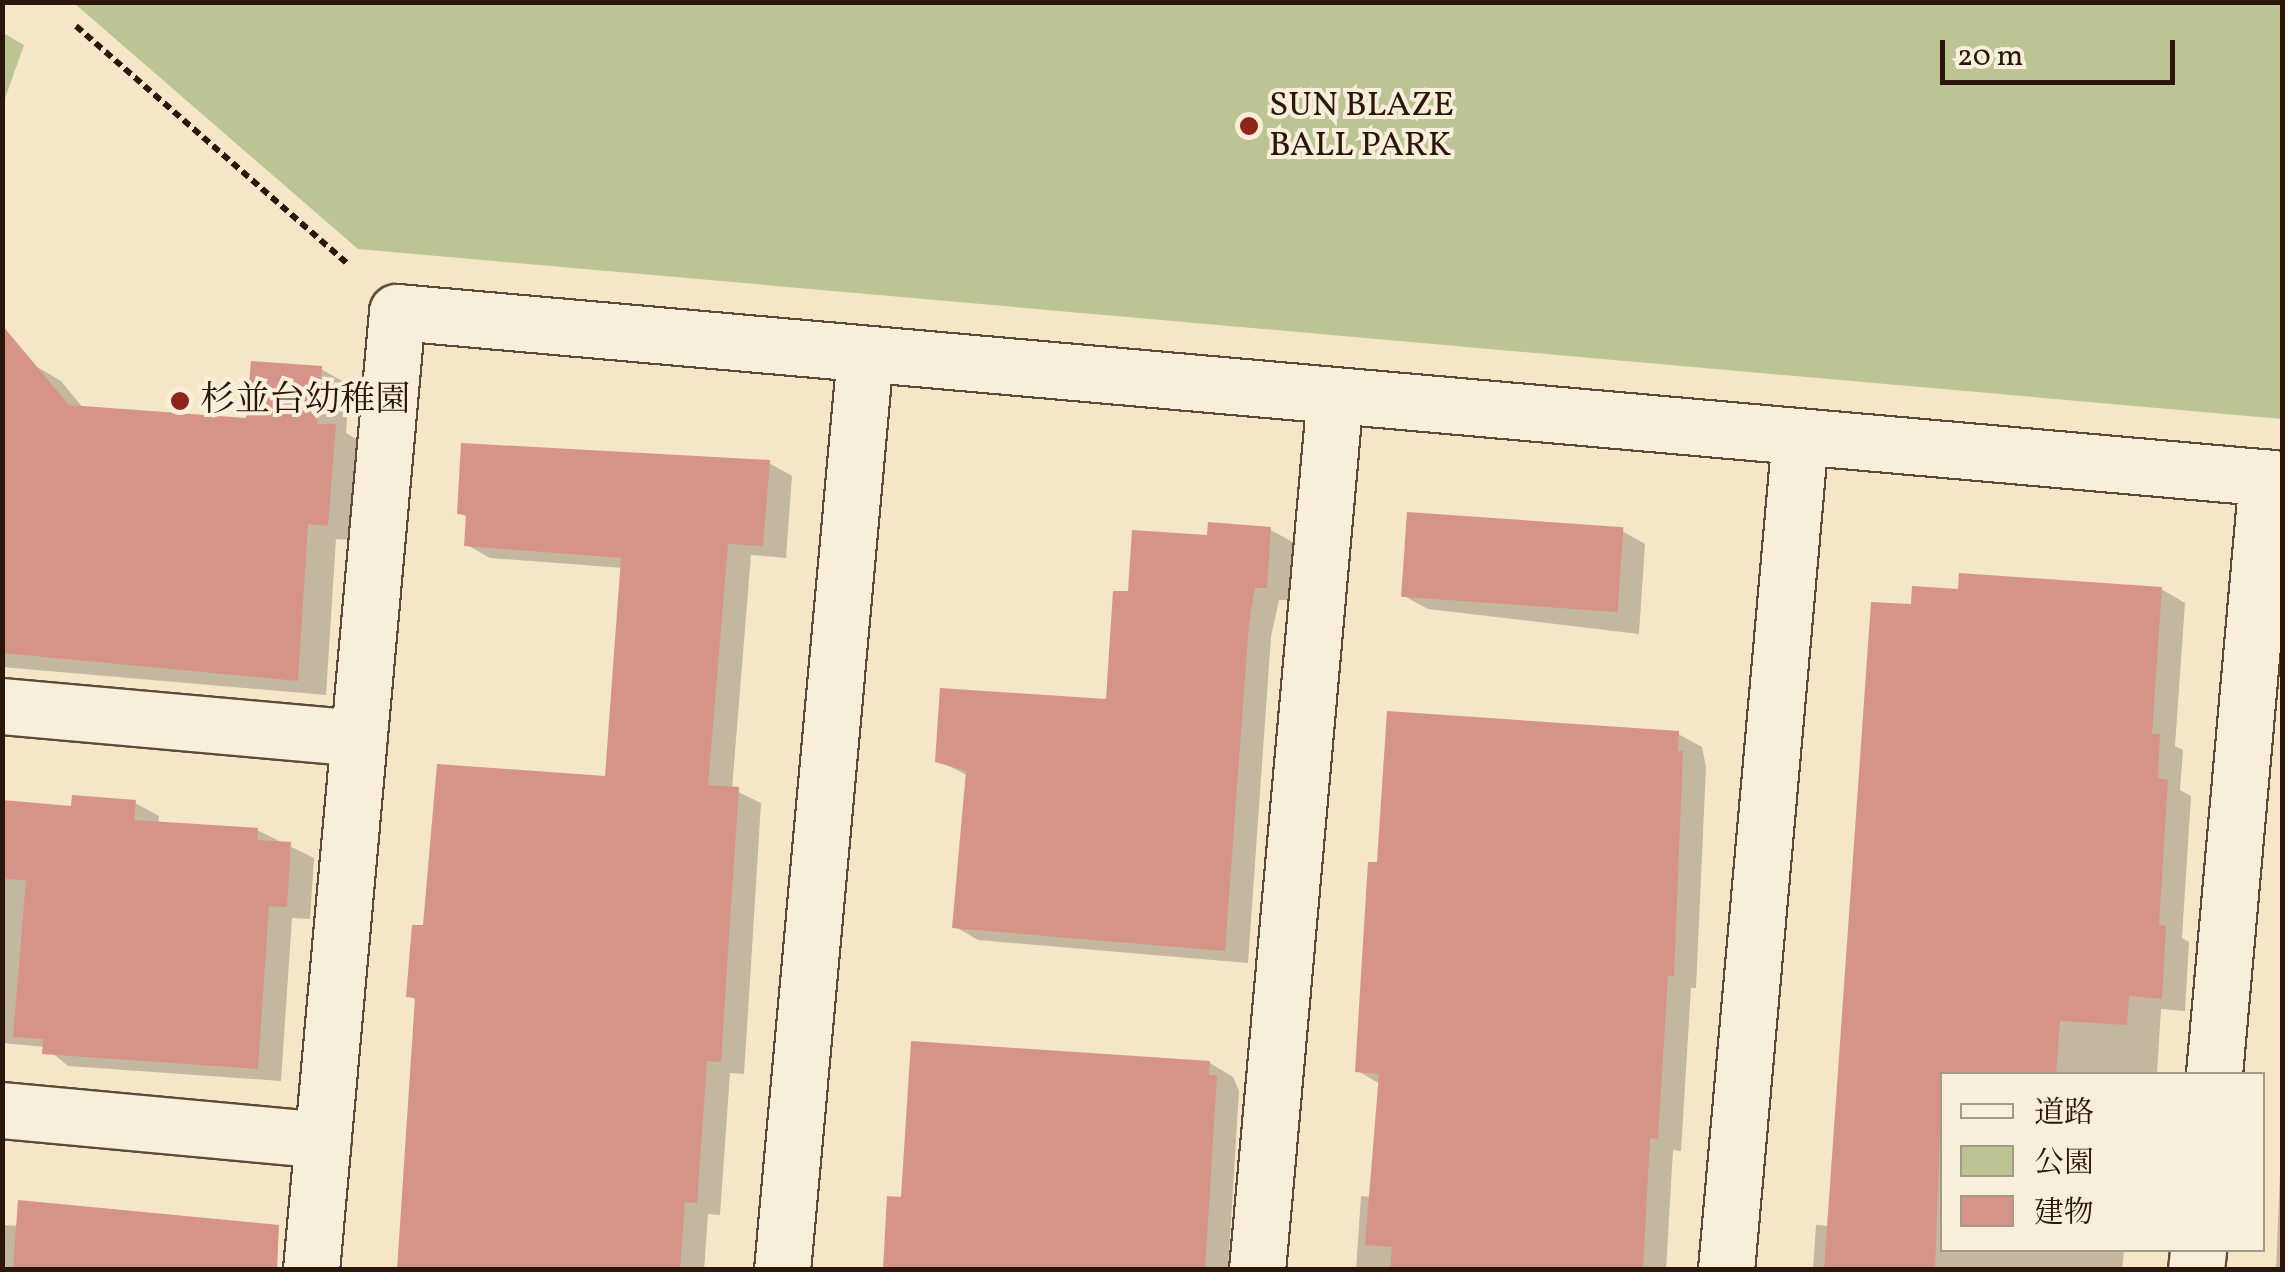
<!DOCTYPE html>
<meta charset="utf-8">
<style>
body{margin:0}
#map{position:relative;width:2285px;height:1272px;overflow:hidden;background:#f4e6c7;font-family:Vollkorn,"Noto Serif JP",serif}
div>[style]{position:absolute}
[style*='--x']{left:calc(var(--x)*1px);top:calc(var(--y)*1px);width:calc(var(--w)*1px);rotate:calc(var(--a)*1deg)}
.green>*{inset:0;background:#bcc494}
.shadow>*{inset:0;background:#0003}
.building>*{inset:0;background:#d59487;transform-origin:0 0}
.path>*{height:6px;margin-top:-3px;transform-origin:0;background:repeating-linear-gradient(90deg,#2c150b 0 8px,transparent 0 13px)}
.roads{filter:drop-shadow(2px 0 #5e493a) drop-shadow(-2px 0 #5e493a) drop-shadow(0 2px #5e493a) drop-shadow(0 -2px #5e493a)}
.street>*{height:55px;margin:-27.5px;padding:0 27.5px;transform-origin:27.5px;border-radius:27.5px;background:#f8efdb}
.dots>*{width:28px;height:28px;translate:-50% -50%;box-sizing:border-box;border:5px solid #f8efdb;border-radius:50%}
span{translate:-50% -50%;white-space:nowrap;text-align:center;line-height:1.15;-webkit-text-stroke:8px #f8efdb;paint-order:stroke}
.poi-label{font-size:35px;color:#2c150b}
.left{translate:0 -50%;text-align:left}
.frame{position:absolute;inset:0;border:5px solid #2c150b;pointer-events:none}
.legend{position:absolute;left:1940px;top:1072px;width:325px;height:180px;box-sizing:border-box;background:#f8efdb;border:2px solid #a69888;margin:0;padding:12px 18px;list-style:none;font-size:30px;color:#2c150b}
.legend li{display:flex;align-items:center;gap:20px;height:50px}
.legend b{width:50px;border:2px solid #a69888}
.scale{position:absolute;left:1940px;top:40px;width:235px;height:45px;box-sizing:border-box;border:5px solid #2c150b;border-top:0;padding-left:12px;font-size:30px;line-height:35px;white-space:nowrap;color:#2c150b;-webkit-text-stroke:8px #f8efdb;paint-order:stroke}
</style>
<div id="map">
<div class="green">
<div style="clip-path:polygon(74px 3px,2282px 3px,2282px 419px,358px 249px)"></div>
<div style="clip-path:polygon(3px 33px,24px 45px,3px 104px)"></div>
</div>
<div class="shadow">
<div style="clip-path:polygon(2px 358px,32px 364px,61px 381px,84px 409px,249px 421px,321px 369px,349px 385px,346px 433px,363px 443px,356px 540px,336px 539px,326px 695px,2px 667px)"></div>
<div style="clip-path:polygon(769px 463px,792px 476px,786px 558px,751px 555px,732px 789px,761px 803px,750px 981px,744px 1074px,730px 1073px,720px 1215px,708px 1214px,704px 1270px,427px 1270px,417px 1000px,409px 996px,608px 779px,623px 568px,490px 558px,467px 545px,469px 518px,459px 513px)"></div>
<div style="clip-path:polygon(1271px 530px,1294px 543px,1290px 600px,1279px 600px,1271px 637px,1248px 963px,978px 940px,954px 926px,968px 776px,938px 760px,1109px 701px,1130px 594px,1210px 538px)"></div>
<div style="clip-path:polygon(1622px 531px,1645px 544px,1639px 634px,1428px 609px,1404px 596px)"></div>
<div style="clip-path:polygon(2161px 589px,2185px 603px,2175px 746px,2183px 750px,2180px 790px,2191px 796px,2182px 938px,2189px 942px,2185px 1011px,2161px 1009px,2157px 1074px,1942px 1074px,1942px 1250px,2124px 1250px,2122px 1270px,1813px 1270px,1816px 1225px,1830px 1226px,1913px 607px,1960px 592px)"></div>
<div style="clip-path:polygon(1678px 734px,1702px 747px,1706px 767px,1696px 988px,1691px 988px,1681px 1151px,1673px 1150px,1666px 1270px,1356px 1270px,1361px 1196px,1371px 1197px,1380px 1084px,1358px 1071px,1379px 864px)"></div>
<div style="clip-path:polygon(2px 803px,74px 808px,135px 803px,159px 816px,158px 824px,257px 830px,314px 858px,310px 919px,292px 918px,281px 1081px,68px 1066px,45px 1047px,2px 1043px)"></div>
<div style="clip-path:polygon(1210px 1063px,1233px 1077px,1239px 1091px,1228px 1270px,885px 1270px,903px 1200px)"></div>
<div style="clip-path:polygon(2280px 1172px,2282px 1270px,2276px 1270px)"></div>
<div style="clip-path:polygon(2px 1225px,19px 1226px,272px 1270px,2px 1270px)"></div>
</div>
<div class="building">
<div style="clip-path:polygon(2px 325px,69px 405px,246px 418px,251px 361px,322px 366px,317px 424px,336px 424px,328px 526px,308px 524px,298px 681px,2px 653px)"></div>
<div style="clip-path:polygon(461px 443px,770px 460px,763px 546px,728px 544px,708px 785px,739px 787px,727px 967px,721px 1062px,707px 1061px,697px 1203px,685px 1202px,680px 1270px,397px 1270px,415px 998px,406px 997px,412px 925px,423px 925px,437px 764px,605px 776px,621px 558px,464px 546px,466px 515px,457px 514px)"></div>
<div style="left:1407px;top:512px;width:217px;height:85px;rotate:4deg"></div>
<div style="clip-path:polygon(1208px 522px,1271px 527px,1267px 588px,1255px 588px,1249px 623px,1225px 951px,952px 928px,966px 771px,935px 762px,940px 688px,1106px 699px,1113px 591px,1128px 591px,1132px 530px,1207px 535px)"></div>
<div style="clip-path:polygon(1959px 573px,2162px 587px,2152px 734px,2160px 734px,2158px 778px,2168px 780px,2159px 925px,2166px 926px,2162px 999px,2129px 996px,2127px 1025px,2060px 1021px,2056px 1074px,1942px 1074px,1935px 1270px,1824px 1270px,1871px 602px,1911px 604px,1912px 586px,1958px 589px)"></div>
<div style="clip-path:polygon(1387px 711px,1679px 731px,1678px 751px,1683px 751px,1674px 976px,1668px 976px,1658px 1139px,1650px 1138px,1643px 1270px,1390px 1270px,1392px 1247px,1365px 1245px,1379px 1074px,1355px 1072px,1368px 862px,1377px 862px)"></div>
<div style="clip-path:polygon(72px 795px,136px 800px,134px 820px,258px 828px,257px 840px,291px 842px,287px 907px,269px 906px,258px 1069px,42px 1054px,43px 1039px,13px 1037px,26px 880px,2px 879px,2px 800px,71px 806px)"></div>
<div style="clip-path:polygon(911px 1041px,1210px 1061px,1209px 1075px,1217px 1075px,1205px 1270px,883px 1270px,887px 1196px,901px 1197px)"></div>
<div style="clip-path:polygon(18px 1200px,279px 1225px,277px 1270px,13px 1270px)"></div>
</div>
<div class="path">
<div style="--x:76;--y:26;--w:360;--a:41.2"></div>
</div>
<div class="roads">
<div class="street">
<div style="--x:2;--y:706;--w:358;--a:5.1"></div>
<div style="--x:2214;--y:1074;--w:599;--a:-84.93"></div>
<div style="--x:2;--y:1110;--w:322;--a:5.3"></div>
<div style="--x:311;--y:1270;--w:962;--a:-84.87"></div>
<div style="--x:397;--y:312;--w:1892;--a:5.06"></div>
<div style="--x:782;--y:1270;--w:920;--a:-84.82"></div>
<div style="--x:1257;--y:1270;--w:878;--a:-84.91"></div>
<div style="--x:1726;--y:1270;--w:837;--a:-84.93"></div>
<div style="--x:2196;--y:1270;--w:20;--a:-84"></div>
</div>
</div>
<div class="dots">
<div style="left:1249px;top:126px;background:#8f2418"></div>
<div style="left:180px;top:401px;background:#8f2418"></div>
</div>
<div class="poi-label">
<span class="left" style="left:1269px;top:126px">SUN BLAZE<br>BALL PARK</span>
<span class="left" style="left:200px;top:401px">杉並台幼稚園</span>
</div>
<div class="frame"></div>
<ul class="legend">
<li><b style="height:12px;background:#f8efdb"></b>道路</li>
<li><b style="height:28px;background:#bcc494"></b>公園</li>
<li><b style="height:28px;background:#d59487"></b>建物</li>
</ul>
<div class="scale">20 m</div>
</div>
